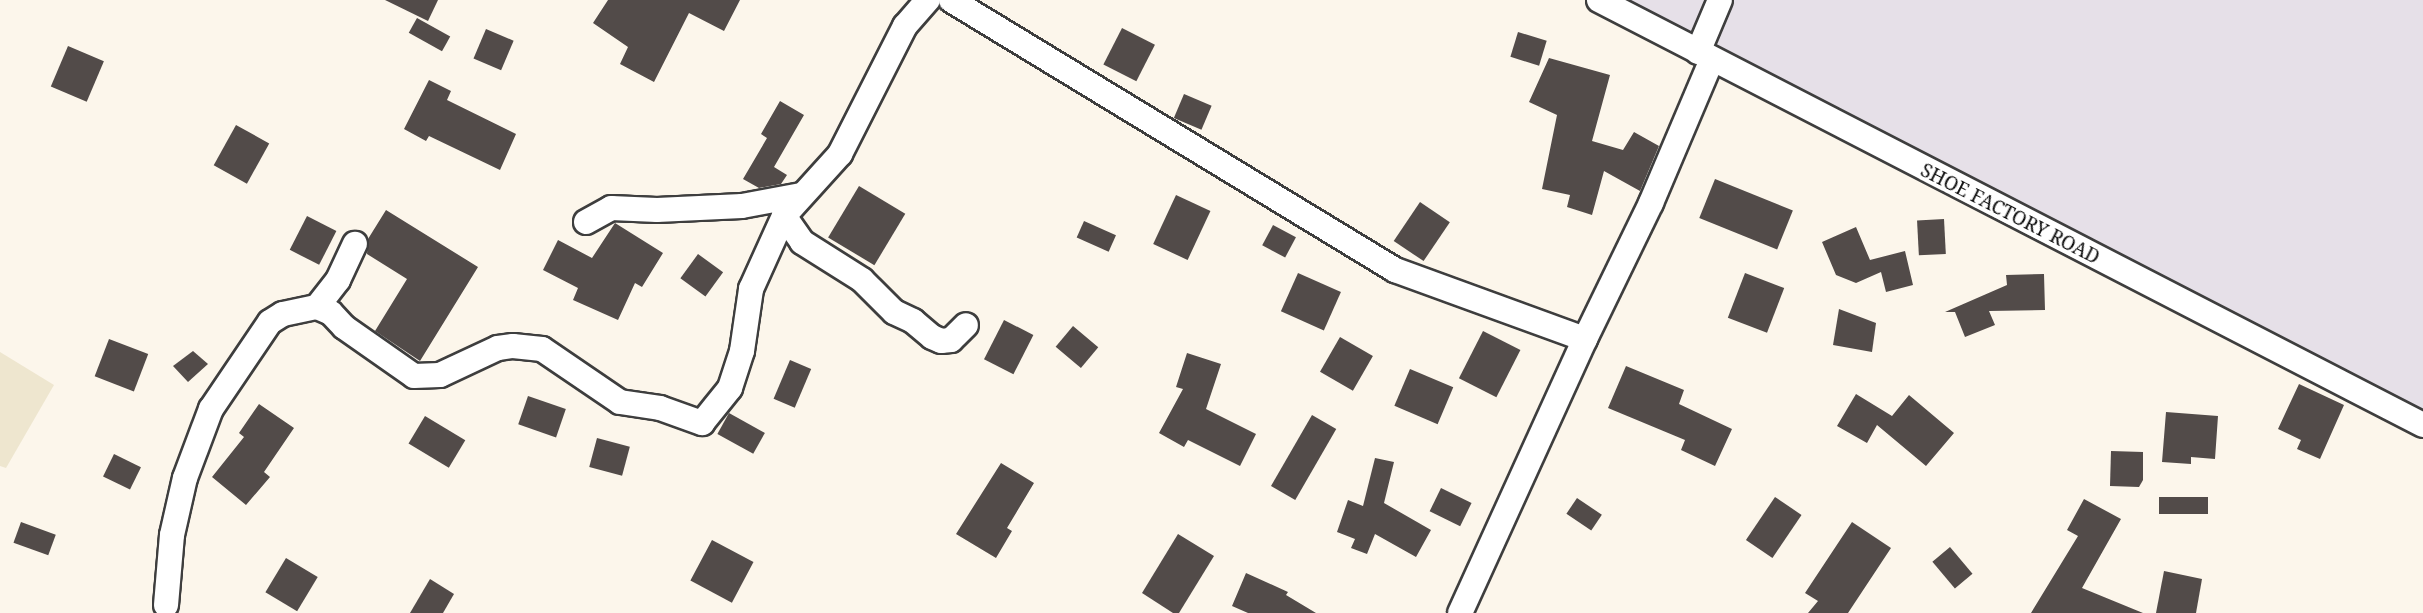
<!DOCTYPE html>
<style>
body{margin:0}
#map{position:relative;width:2423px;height:613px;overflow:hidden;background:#fcf6eb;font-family:"Noto Serif",serif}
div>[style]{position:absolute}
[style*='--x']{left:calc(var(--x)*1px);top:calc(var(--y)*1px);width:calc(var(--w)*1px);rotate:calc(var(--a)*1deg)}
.industrial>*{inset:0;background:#e6e0e8}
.farmland>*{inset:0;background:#eee6cf}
.building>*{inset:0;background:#524b49;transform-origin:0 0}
.roads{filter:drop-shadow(2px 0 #3e3e3e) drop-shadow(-2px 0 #3e3e3e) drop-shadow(0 2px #3e3e3e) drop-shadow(0 -2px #3e3e3e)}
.minor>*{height:24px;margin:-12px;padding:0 12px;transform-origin:12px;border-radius:12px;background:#fff}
span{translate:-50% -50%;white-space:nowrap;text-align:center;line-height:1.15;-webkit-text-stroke:7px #fff;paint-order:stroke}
.street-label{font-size:19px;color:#0b0b0b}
</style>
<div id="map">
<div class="industrial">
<div style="clip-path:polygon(1613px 0,2423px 0,2423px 421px)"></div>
</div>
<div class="farmland">
<div style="clip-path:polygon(0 352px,54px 385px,6px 468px,0 466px)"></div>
</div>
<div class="building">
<div style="clip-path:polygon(385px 0,438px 0,428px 21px)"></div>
<div style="clip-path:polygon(608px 0,740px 0,724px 31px,689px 13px,654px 82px,620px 64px,628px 47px,593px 23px)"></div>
<div style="left:417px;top:18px;width:38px;height:17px;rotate:29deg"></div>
<div style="left:1122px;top:28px;width:37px;height:41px;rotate:27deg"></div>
<div style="left:486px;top:29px;width:30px;height:32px;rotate:23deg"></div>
<div style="left:1518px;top:32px;width:30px;height:26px;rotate:17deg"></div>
<div style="left:68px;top:46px;width:39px;height:44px;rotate:23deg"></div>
<div style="clip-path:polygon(1549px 58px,1610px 75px,1592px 141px,1623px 150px,1634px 132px,1659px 146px,1640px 191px,1604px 171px,1592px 215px,1567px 207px,1570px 195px,1542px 189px,1557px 115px,1529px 102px)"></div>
<div style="clip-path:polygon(429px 80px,451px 91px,447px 100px,516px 134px,500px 170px,429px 136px,426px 141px,404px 129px)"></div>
<div style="left:1184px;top:94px;width:30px;height:26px;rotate:23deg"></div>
<div style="clip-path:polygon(780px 101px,804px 115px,774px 167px,787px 175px,781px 184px,759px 188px,743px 179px,767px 138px,761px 134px)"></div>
<div style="left:236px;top:125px;width:38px;height:46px;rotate:29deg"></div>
<div style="left:1715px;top:179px;width:84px;height:42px;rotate:22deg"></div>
<div style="left:859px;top:186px;width:54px;height:60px;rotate:31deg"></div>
<div style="left:1176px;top:195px;width:38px;height:54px;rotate:25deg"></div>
<div style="left:1420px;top:202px;width:36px;height:47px;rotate:34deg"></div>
<div style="clip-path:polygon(386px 210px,478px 267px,420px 361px,375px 331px,407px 279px,367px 254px,368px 239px)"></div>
<div style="left:307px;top:216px;width:33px;height:38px;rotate:27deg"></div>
<div style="left:1944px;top:219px;width:35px;height:27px;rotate:87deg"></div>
<div style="left:1084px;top:221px;width:35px;height:18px;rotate:24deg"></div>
<div style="clip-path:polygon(615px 223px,663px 253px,642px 287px,635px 283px,618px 320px,573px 300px,578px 288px,543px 270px,558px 240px,592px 258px)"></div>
<div style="left:1273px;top:225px;width:26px;height:23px;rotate:28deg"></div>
<div style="clip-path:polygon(1856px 227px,1870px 260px,1905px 251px,1913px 285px,1886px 292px,1881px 272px,1856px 283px,1836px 275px,1822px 242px)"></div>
<div style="left:698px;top:254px;width:31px;height:30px;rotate:36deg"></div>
<div style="left:1298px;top:273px;width:47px;height:42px;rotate:24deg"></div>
<div style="left:1745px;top:273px;width:42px;height:48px;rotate:21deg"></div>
<div style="clip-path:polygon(2044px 274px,2045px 310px,1989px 311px,1995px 325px,1965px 337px,1955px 312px,1945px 312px,2007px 285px,2006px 275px)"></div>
<div style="clip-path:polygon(1839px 309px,1876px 323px,1872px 352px,1833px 345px)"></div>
<div style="left:1004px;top:320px;width:33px;height:44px;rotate:27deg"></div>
<div style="left:1073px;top:326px;width:33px;height:27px;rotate:40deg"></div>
<div style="left:1483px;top:331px;width:42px;height:53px;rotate:27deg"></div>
<div style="left:1340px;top:337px;width:38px;height:40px;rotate:30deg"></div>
<div style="left:109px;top:339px;width:42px;height:40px;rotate:21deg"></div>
<div style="clip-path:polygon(193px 351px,208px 364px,188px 382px,173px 366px)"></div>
<div style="clip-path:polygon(1187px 353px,1221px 364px,1206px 409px,1256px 434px,1240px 466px,1188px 440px,1184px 447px,1159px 433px,1183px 389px,1176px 387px)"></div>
<div style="left:790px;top:360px;width:23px;height:42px;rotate:23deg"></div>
<div style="clip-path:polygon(1626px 366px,1684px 390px,1679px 404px,1732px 429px,1715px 466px,1681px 450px,1685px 440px,1608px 408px)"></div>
<div style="left:1410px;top:369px;width:47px;height:40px;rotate:23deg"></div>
<div style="clip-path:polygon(2299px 384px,2344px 405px,2320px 459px,2297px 449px,2301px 440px,2278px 429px)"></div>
<div style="clip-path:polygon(1856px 394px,1892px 416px,1909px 395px,1954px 433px,1926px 466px,1877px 425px,1867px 443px,1837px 426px)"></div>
<div style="left:528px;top:396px;width:40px;height:30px;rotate:19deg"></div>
<div style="clip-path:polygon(259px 404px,294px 428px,264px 472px,270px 477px,246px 505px,212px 477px,244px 437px,239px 433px)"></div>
<div style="clip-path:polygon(2166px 412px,2218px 416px,2215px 459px,2191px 457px,2191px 464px,2162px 462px)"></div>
<div style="left:729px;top:413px;width:41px;height:24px;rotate:29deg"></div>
<div style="left:1312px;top:415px;width:28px;height:82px;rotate:30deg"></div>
<div style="left:425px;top:416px;width:47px;height:32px;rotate:31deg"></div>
<div style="left:597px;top:438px;width:34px;height:30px;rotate:15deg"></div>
<div style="clip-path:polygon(2111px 451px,2143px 452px,2143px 480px,2139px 487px,2110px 486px)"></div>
<div style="left:114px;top:454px;width:30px;height:25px;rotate:26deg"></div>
<div style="clip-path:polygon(1375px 458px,1394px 462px,1384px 503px,1431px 530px,1416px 557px,1375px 534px,1367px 554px,1351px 548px,1355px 539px,1337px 532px,1348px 500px,1363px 506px)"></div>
<div style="clip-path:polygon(1001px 463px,1034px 483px,1007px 528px,1012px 531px,996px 558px,956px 534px)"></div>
<div style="left:1441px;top:488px;width:34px;height:26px;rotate:26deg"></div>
<div style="left:1775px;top:497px;width:32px;height:52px;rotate:34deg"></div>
<div style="left:2159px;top:497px;width:49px;height:17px"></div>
<div style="left:1577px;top:498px;width:30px;height:19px;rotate:34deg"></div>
<div style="clip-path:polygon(2084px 499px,2121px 519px,2082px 588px,2143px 613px,2031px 613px,2078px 536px,2067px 530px)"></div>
<div style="left:21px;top:522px;width:37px;height:22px;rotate:20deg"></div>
<div style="clip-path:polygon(1852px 522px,1891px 548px,1848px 613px,1808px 613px,1818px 601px,1805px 593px)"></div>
<div style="clip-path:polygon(1178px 534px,1214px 556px,1179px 613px,1173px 613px,1142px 593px)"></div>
<div style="left:712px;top:540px;width:47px;height:46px;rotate:28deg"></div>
<div style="left:1950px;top:547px;width:35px;height:23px;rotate:50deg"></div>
<div style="left:286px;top:558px;width:37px;height:40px;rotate:31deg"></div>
<div style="clip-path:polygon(2164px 571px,2202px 579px,2196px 613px,2156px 613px)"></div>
<div style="clip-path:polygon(1246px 573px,1288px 592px,1286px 595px,1316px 613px,1248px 613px,1232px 606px)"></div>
<div style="clip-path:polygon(430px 579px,454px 594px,443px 613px,410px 613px)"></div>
</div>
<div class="roads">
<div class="minor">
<div style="--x:951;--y:0;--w:520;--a:31.3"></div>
<div style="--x:1395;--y:270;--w:202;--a:20"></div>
<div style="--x:1599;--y:0;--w:927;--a:27.28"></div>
<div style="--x:1698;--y:52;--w:56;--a:-67.1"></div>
<div style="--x:784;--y:216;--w:32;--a:55"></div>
<div style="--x:802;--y:242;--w:71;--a:32.3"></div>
<div style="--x:862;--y:280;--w:45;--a:45"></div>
<div style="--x:894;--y:312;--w:21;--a:25"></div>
<div style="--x:913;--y:321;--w:25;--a:40"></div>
<div style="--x:932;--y:337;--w:10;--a:24"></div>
<div style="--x:941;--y:341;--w:10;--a:-6"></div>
<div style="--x:951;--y:340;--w:21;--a:-45"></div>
<div style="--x:586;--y:222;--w:29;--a:-29"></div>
<div style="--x:611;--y:208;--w:46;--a:2.5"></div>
<div style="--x:657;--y:210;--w:85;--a:-2.7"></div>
<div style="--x:742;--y:206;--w:60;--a:-10.6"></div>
<div style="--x:317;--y:307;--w:34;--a:-52"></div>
<div style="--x:338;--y:280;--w:40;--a:-65"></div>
<div style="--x:166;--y:605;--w:70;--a:-85.1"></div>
<div style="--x:172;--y:535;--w:58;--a:-77.2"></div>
<div style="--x:185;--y:478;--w:74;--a:-69.4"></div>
<div style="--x:211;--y:409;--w:105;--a:-55.9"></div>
<div style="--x:270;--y:322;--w:15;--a:-32"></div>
<div style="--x:283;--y:314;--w:35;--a:-12"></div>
<div style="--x:317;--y:307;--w:15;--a:23"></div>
<div style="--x:331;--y:313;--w:19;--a:47"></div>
<div style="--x:344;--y:327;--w:85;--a:35"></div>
<div style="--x:414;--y:376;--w:26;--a:-2"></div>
<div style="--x:440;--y:375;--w:64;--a:-25"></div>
<div style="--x:498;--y:348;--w:15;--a:-8"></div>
<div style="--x:513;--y:346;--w:29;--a:6"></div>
<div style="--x:542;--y:349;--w:94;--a:34.2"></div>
<div style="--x:620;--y:402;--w:40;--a:8.5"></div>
<div style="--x:660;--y:408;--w:45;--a:19.7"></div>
<div style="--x:702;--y:423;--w:45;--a:-51.3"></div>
<div style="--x:730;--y:388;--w:39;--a:-72"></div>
<div style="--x:742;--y:351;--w:63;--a:-81.7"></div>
<div style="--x:751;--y:289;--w:80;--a:-65.7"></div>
<div style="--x:784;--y:216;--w:84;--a:-47.9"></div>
<div style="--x:840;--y:154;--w:144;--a:-63.1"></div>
<div style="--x:905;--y:26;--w:35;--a:-49"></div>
<div style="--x:1460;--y:613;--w:301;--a:-65.5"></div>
<div style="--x:1585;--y:339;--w:151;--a:-64.1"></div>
<div style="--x:1651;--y:203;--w:156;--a:-67"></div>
</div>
</div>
<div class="street-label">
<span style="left:2010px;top:214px;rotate:27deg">SHOE FACTORY ROAD</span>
</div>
</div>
